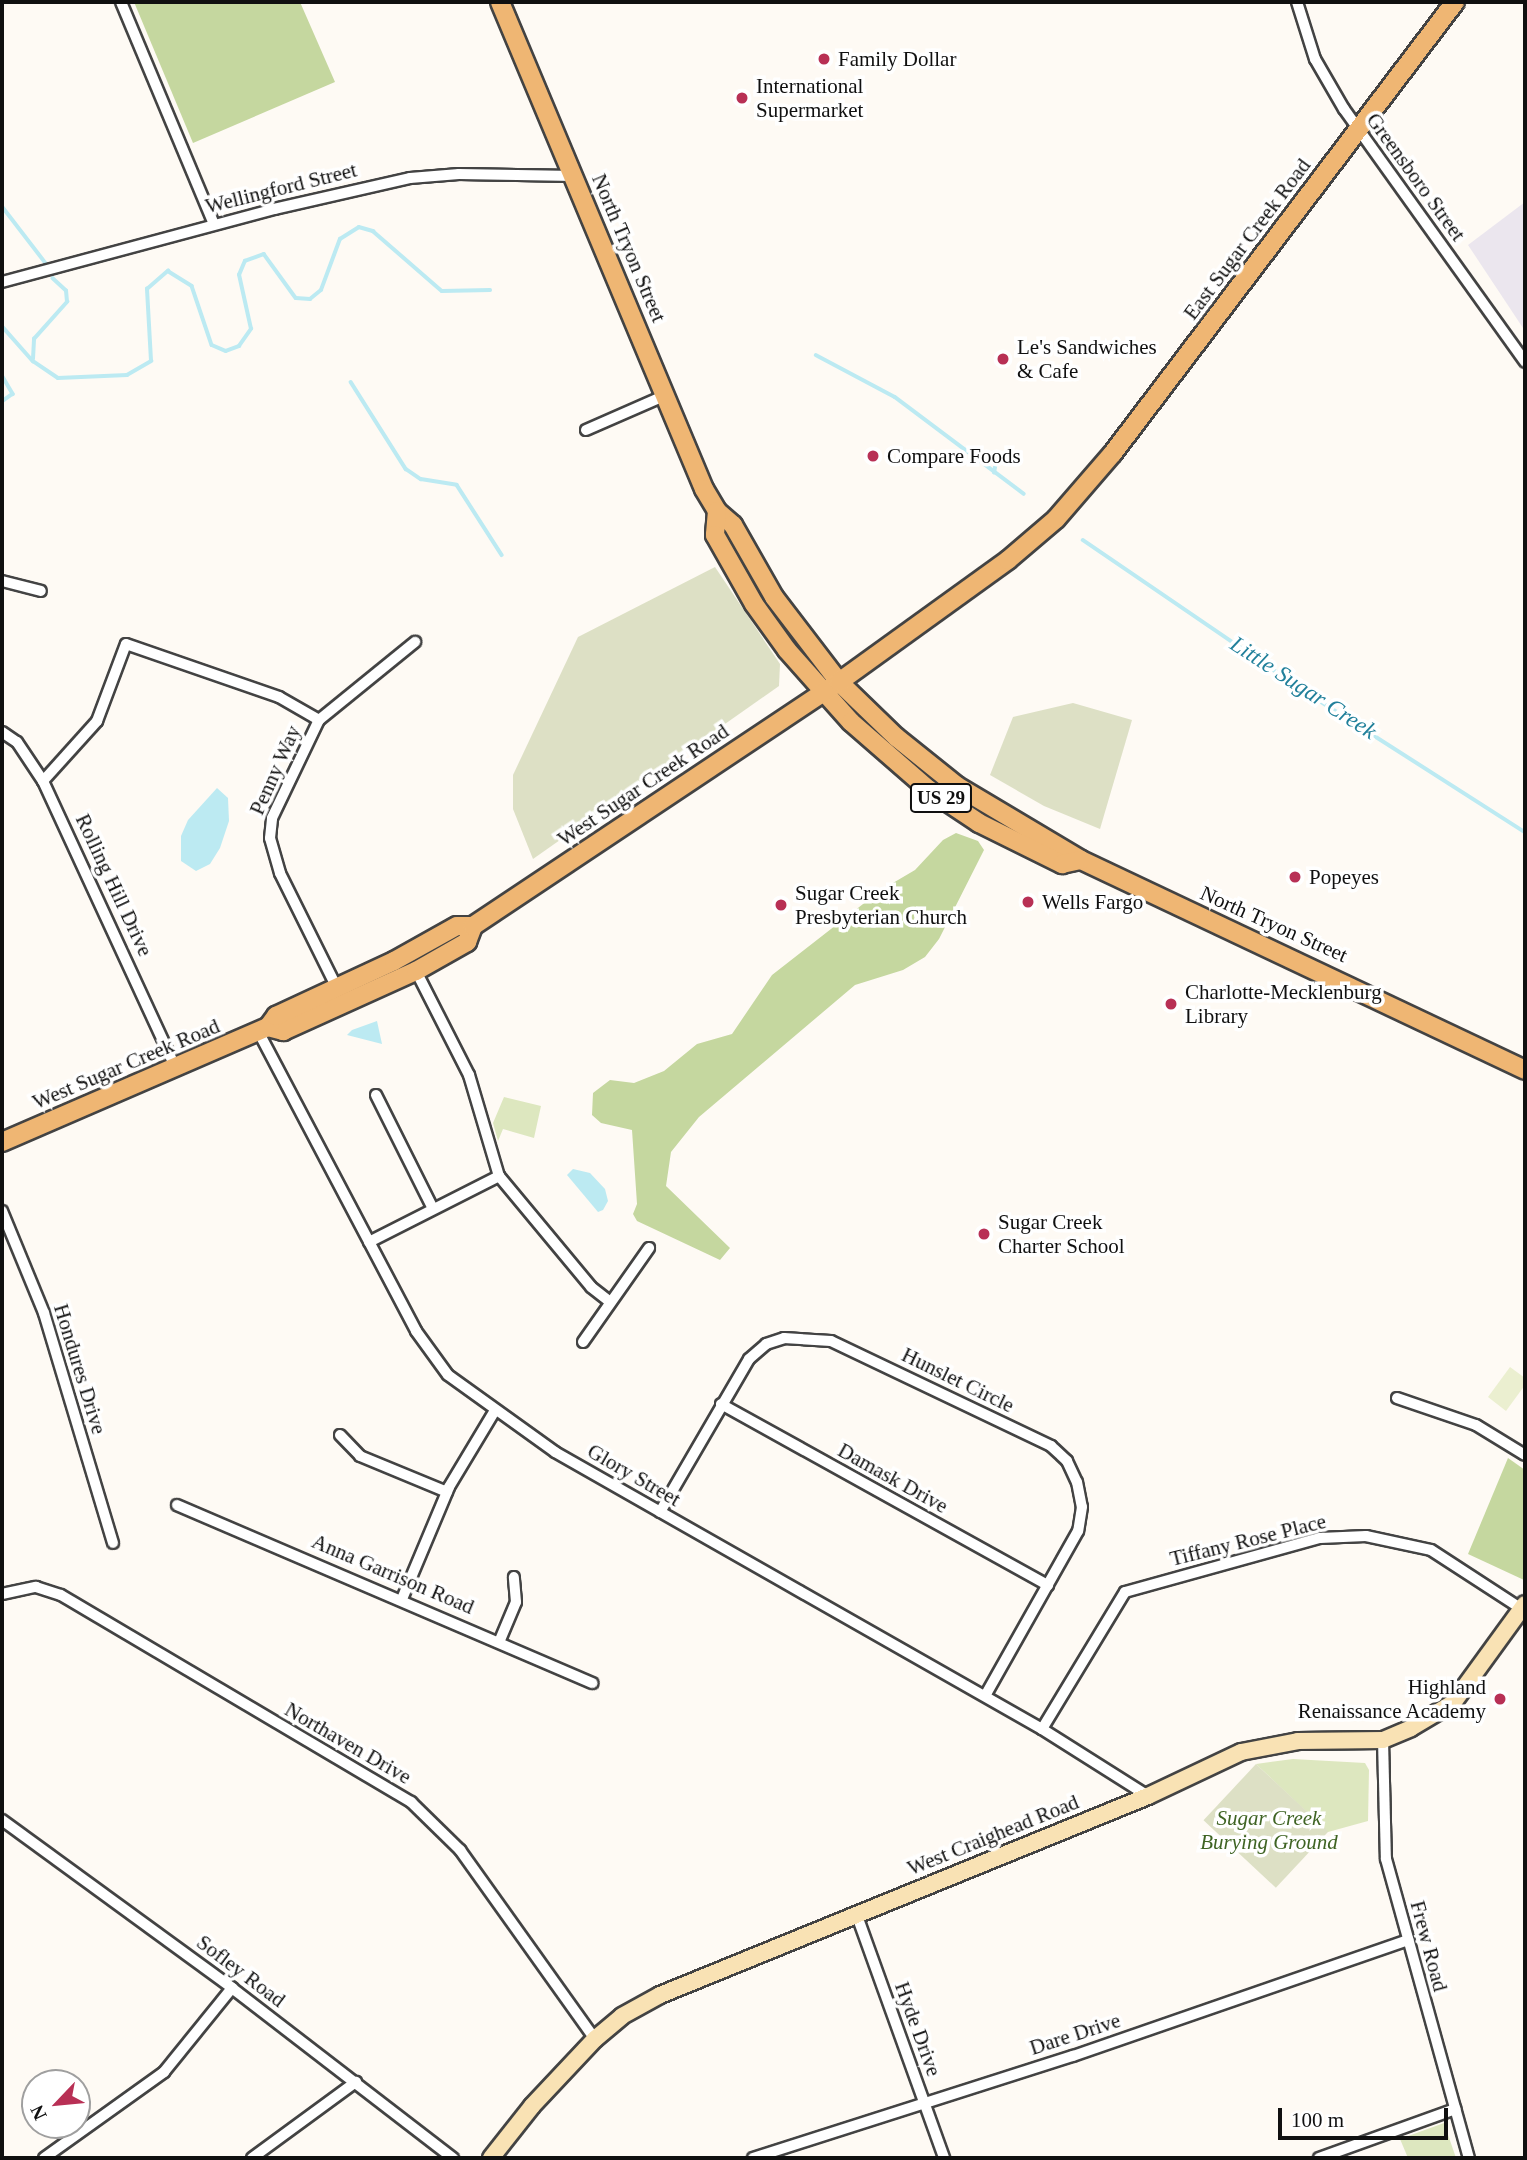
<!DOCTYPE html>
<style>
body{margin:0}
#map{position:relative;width:1527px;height:2160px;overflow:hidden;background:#fefaf4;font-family:Georgia,serif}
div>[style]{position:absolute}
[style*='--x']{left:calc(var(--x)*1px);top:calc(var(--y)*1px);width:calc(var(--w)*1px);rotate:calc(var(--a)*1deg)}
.industrial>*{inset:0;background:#ebe6ee}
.green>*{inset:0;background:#dde7bf}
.forest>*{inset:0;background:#c5d79f}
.cemetery>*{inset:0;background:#dde0c5;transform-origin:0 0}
.pitch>*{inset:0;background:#ebefd0}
.water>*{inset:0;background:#bceaf2}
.stream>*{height:3.5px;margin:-1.75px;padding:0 1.75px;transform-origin:1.75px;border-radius:1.75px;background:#bceaf2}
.roads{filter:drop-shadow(2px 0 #434343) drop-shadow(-2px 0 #434343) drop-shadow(0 2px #434343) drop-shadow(0 -2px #434343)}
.street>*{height:10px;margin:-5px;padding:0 5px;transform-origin:5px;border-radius:5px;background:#fff}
.secondary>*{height:16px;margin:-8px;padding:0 8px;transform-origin:8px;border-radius:8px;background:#f9e2b4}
.primary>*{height:18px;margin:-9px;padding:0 9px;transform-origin:9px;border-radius:9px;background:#efb673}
.dots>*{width:19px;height:19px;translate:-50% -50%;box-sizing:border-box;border:4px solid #fff;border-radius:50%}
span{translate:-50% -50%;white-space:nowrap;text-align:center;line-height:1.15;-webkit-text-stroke:7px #fff;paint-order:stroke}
.shield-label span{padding:2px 5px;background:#fff;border:2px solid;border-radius:5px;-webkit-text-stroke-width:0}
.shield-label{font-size:19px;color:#101010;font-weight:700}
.poi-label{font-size:21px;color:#101010}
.left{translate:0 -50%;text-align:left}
.right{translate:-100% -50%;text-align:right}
.street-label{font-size:21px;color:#101010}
.park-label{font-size:21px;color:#3f6424;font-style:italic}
.water-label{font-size:23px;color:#21809b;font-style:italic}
.frame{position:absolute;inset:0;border:4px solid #101010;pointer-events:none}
.north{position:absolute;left:21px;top:2069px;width:70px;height:70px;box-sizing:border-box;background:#fff;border:2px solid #9f9f9f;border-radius:50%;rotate:244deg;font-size:19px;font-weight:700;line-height:28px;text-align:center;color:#101010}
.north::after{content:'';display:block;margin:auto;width:24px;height:32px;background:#b83055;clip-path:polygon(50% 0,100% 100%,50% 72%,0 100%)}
.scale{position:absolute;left:1278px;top:2108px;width:170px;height:32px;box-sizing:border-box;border:4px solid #101010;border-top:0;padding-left:9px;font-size:21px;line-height:24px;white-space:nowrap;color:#101010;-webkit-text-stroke:5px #fff;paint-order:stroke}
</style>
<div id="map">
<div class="industrial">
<div style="clip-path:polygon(1525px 202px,1525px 331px,1468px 245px)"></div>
</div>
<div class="green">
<div style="clip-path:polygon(504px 1097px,541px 1106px,534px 1138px,503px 1129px,498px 1141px,493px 1123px)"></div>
<div style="clip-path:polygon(1293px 1759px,1365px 1763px,1369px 1770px,1368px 1821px,1328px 1832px,1256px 1764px)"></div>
<div style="clip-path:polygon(1444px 2123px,1456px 2158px,1408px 2158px,1400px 2139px)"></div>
</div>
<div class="forest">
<div style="clip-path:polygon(134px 2px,300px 2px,335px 82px,193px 143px)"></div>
<div style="clip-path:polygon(956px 833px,978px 841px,984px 850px,939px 939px,925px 957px,903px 970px,855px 985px,699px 1117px,671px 1152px,666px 1186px,730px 1248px,720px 1260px,637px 1221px,633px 1214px,637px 1204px,632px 1130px,601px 1123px,592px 1115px,593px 1093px,610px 1080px,634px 1083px,664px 1071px,697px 1044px,732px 1034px,772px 975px,881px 890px,915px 870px,943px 840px)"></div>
<div style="clip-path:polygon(1508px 1458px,1525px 1470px,1524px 1580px,1468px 1554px)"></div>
</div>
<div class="cemetery">
<div style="clip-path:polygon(715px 567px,780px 664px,779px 686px,533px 859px,513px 809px,513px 775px,578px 637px)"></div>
<div style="clip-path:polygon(1073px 703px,1132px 720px,1100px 829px,1044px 806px,990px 775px,1013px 717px)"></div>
<div style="left:1256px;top:1764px;width:99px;height:77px;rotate:43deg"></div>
</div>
<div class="pitch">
<div style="clip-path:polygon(1510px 1367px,1525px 1378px,1525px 1385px,1506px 1411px,1488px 1397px)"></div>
</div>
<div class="water">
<div style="clip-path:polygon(217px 788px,228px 798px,229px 821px,220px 848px,210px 864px,196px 871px,181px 861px,181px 836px,188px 820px)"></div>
<div style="clip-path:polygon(377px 1021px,382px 1044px,347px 1035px,352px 1030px)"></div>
<div style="clip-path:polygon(573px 1169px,590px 1173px,605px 1189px,608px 1201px,603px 1210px,598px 1212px,567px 1175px)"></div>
</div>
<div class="stream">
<div style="--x:2;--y:206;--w:71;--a:52.5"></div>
<div style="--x:2;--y:326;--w:47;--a:48.5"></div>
<div style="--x:33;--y:361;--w:30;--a:34"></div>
<div style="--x:58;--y:378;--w:69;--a:-2.5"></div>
<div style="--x:127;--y:375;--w:28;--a:-30"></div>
<div style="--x:151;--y:361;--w:72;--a:-93.2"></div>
<div style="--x:147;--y:289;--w:28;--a:-41"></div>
<div style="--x:168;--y:271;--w:28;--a:32"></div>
<div style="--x:192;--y:286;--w:62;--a:71.3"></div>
<div style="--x:212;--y:345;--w:15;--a:23"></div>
<div style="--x:226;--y:351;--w:14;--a:-21"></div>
<div style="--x:239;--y:346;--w:21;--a:-55"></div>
<div style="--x:251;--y:329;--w:55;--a:-102.5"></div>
<div style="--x:239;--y:275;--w:15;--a:-67"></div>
<div style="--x:245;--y:261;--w:20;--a:-20"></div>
<div style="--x:264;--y:254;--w:54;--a:54"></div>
<div style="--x:296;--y:298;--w:14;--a:4"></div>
<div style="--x:310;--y:299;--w:14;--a:-39"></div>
<div style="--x:321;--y:290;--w:54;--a:-69.6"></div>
<div style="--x:340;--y:239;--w:22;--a:-32"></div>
<div style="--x:359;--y:227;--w:15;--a:16"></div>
<div style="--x:373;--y:231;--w:91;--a:41"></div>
<div style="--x:442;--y:291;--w:48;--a:-1.2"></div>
<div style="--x:816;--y:355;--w:89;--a:28"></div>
<div style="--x:895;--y:397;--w:161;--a:36.9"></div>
<div style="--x:33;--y:359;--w:20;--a:-87"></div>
<div style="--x:34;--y:339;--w:50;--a:-48.3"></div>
<div style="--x:67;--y:302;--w:11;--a:-95"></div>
<div style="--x:66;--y:291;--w:18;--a:-137"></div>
<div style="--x:2;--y:375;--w:22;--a:60"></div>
<div style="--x:13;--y:394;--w:14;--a:144"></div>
<div style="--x:351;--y:382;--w:103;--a:57.7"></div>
<div style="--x:406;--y:469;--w:18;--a:34"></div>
<div style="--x:421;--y:479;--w:36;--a:9"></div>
<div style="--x:457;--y:485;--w:83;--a:57.3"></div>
<div style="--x:994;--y:473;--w:11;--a:-80"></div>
<div style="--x:1083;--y:540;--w:273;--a:34.3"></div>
<div style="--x:1309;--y:694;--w:256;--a:32.6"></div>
</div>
<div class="roads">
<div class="street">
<div style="--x:121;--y:2;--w:241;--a:67.3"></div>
<div style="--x:1297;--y:2;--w:60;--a:72.5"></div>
<div style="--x:1315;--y:59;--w:58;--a:59.9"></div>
<div style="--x:1344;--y:109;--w:311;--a:54.4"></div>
<div style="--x:2;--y:282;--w:282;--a:-15"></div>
<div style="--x:274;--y:209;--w:139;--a:-12.8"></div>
<div style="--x:410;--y:178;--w:49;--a:-4.7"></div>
<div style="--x:459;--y:174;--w:116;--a:1"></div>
<div style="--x:586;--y:430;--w:87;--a:-23.6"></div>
<div style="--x:2;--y:581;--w:40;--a:14.4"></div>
<div style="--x:2;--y:732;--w:18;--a:34"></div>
<div style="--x:17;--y:742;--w:47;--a:56.3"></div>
<div style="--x:43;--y:781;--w:315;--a:65.2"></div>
<div style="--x:43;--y:781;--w:81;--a:-48"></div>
<div style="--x:97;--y:721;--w:82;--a:-69.4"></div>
<div style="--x:126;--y:644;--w:162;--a:19.1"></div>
<div style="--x:279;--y:697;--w:46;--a:29.9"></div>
<div style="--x:416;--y:971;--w:117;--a:63"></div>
<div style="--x:469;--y:1075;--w:105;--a:73.5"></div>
<div style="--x:499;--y:1176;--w:144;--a:50.3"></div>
<div style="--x:591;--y:1287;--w:24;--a:38"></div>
<div style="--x:337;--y:988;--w:128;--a:-116.4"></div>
<div style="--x:280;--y:873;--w:36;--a:-106"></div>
<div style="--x:270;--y:838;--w:20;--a:-84"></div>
<div style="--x:272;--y:818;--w:109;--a:-64.4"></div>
<div style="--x:319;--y:720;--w:124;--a:-39.1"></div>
<div style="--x:258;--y:1031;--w:339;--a:62.2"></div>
<div style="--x:416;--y:1331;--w:54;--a:54"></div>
<div style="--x:448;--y:1375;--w:132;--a:35.7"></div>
<div style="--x:555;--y:1452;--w:560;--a:29.63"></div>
<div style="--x:1042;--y:1729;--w:125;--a:32.3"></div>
<div style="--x:376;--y:1095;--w:127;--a:63.4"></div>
<div style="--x:2;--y:1211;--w:110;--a:67.6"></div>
<div style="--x:44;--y:1313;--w:240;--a:73.3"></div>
<div style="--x:369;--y:1242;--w:146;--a:-26.9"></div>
<div style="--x:583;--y:1342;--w:115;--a:-54.9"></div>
<div style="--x:1397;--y:1398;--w:83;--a:18.9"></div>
<div style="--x:1476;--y:1425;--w:57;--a:31.5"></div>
<div style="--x:721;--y:1404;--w:374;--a:29"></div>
<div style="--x:340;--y:1435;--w:29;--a:46"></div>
<div style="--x:360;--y:1456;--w:94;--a:22.5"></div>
<div style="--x:177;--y:1505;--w:452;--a:23.2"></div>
<div style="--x:660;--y:1512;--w:177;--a:-59.8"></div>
<div style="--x:749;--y:1359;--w:23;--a:-41"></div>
<div style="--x:766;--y:1344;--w:19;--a:-18"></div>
<div style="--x:784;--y:1338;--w:47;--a:3.7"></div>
<div style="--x:831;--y:1341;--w:244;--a:25.5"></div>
<div style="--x:1051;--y:1446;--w:22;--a:43"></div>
<div style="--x:1067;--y:1461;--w:23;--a:65"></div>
<div style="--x:1077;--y:1482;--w:25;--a:79"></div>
<div style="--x:1082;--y:1507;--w:24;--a:99"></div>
<div style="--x:1078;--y:1531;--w:189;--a:119.4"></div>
<div style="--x:2;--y:1594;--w:35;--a:-12"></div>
<div style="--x:36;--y:1587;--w:26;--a:18"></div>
<div style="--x:61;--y:1595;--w:407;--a:30.6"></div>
<div style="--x:411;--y:1802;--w:69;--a:44.4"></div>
<div style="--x:460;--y:1850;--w:232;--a:54.5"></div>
<div style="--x:402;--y:1599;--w:121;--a:-67.2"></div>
<div style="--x:449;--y:1487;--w:87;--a:-59"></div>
<div style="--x:500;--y:1640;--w:41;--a:-67.2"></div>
<div style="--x:516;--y:1602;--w:25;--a:-95"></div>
<div style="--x:1042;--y:1729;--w:160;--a:-58.8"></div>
<div style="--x:1125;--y:1592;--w:202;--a:-15.5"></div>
<div style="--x:1320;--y:1538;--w:46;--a:-2.5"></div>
<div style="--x:1366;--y:1536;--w:66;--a:12.2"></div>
<div style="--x:1431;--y:1550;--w:108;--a:33"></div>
<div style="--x:1383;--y:1740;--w:119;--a:88.6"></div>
<div style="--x:1386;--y:1859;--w:310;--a:74.5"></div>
<div style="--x:2;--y:1820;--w:285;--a:36.1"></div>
<div style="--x:232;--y:1988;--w:279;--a:37.6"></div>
<div style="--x:856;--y:1913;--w:260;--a:70.2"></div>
<div style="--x:44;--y:2158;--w:148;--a:-35.6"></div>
<div style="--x:164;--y:2072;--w:108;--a:-51"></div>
<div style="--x:252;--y:2158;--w:129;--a:-36.2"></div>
<div style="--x:753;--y:2158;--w:336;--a:-17.7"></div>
<div style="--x:1073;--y:2056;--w:355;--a:-19.1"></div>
<div style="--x:1319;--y:2158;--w:145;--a:-19.8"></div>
</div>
<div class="secondary">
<div style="--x:491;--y:2158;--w:66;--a:-51.7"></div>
<div style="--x:532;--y:2106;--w:92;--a:-46.8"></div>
<div style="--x:595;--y:2039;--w:35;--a:-40"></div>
<div style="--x:622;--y:2016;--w:43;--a:-28.9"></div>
<div style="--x:660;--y:1995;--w:527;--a:-22.18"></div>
<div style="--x:1148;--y:1796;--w:103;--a:-25.3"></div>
<div style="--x:1241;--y:1752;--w:58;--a:-10.9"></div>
<div style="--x:1298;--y:1741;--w:85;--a:-0.7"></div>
<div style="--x:1383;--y:1740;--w:30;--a:-23"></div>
<div style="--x:1411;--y:1728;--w:49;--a:-30.8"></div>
<div style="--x:1453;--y:1703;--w:122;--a:-54"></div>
</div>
<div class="primary">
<div style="--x:500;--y:2;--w:528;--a:67.27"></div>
<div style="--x:704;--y:489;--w:26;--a:59"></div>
<div style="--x:717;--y:511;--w:21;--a:41"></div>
<div style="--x:733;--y:525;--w:83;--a:60.3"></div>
<div style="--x:774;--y:597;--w:107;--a:52.6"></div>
<div style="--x:839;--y:682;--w:79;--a:44"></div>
<div style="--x:896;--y:737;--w:78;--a:38.8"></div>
<div style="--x:957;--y:786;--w:144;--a:30.8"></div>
<div style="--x:1081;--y:860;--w:491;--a:25.3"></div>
<div style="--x:717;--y:511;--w:24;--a:95"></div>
<div style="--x:715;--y:535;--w:79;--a:60.5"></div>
<div style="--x:754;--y:604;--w:57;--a:54.3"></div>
<div style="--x:787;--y:650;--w:96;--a:48.4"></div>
<div style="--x:851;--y:722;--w:102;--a:41"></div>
<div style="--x:928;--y:789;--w:61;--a:33.7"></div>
<div style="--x:979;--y:823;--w:93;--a:26.3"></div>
<div style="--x:1062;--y:864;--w:19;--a:-12"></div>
<div style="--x:268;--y:1027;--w:16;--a:15"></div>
<div style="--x:283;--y:1031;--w:146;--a:-24.3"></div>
<div style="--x:416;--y:971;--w:59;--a:-29.6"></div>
<div style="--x:467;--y:942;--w:17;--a:-69"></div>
<div style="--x:2;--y:1142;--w:290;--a:-23.4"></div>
<div style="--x:268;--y:1027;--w:14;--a:-54"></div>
<div style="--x:276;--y:1016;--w:130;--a:-25"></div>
<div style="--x:394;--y:961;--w:72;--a:-29.1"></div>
<div style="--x:457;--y:926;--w:16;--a:0"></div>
<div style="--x:473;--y:926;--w:440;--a:-33.7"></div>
<div style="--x:839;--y:682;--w:208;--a:-35.8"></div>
<div style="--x:1008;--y:560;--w:63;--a:-40.5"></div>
<div style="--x:1056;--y:519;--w:87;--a:-49.2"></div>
<div style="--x:1113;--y:453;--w:566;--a:-52.83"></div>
</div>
</div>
<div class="dots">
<div style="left:824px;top:59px;background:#b83055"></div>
<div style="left:742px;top:98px;background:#b83055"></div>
<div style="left:1003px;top:359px;background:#b83055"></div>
<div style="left:873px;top:456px;background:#b83055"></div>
<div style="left:1295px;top:877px;background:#b83055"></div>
<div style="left:1028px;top:902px;background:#b83055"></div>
<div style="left:781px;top:905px;background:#b83055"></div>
<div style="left:1171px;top:1004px;background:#b83055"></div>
<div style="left:984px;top:1234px;background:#b83055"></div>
<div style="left:1500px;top:1699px;background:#b83055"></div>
</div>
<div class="shield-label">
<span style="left:941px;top:798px">US 29</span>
</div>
<div class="poi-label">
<span class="left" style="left:838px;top:59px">Family Dollar</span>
<span class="left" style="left:756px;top:98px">International<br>Supermarket</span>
<span class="left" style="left:1017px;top:359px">Le's Sandwiches<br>&amp; Cafe</span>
<span class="left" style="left:887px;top:456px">Compare Foods</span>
<span class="left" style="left:1309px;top:877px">Popeyes</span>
<span class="left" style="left:795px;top:905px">Sugar Creek<br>Presbyterian Church</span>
<span class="left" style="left:1042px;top:902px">Wells Fargo</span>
<span class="left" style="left:1185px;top:1004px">Charlotte-Mecklenburg<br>Library</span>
<span class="left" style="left:998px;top:1234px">Sugar Creek<br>Charter School</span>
<span class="right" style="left:1486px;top:1699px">Highland<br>Renaissance Academy</span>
</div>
<div class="street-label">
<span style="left:1416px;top:177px;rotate:54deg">Greensboro Street</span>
<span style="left:281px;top:188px;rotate:-14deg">Wellingford Street</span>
<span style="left:1247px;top:239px;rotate:-53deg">East Sugar Creek Road</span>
<span style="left:629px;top:248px;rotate:67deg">North Tryon Street</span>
<span style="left:275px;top:770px;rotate:-66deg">Penny Way</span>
<span style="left:643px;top:785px;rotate:-34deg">West Sugar Creek Road</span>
<span style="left:114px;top:885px;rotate:65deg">Rolling Hill Drive</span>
<span style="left:1274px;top:924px;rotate:24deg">North Tryon Street</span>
<span style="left:126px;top:1064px;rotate:-23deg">West Sugar Creek Road</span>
<span style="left:80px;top:1369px;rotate:73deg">Hondures Drive</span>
<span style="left:958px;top:1380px;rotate:26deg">Hunslet Circle</span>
<span style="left:634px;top:1475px;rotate:30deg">Glory Street</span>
<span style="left:893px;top:1478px;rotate:29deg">Damask Drive</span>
<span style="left:1248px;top:1540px;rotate:-14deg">Tiffany Rose Place</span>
<span style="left:393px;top:1574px;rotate:23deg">Anna Garrison Road</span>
<span style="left:348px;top:1743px;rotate:30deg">Northaven Drive</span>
<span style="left:993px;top:1835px;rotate:-22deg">West Craighead Road</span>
<span style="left:1429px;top:1946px;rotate:75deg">Frew Road</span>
<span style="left:241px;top:1971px;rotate:37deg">Sofley Road</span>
<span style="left:918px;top:2029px;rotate:70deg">Hyde Drive</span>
<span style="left:1075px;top:2034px;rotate:-18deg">Dare Drive</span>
</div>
<div class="park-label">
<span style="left:1269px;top:1830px">Sugar Creek<br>Burying Ground</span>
</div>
<div class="water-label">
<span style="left:1303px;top:688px;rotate:33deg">Little Sugar Creek</span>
</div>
<div class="frame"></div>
<div class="north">N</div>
<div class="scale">100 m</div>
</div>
